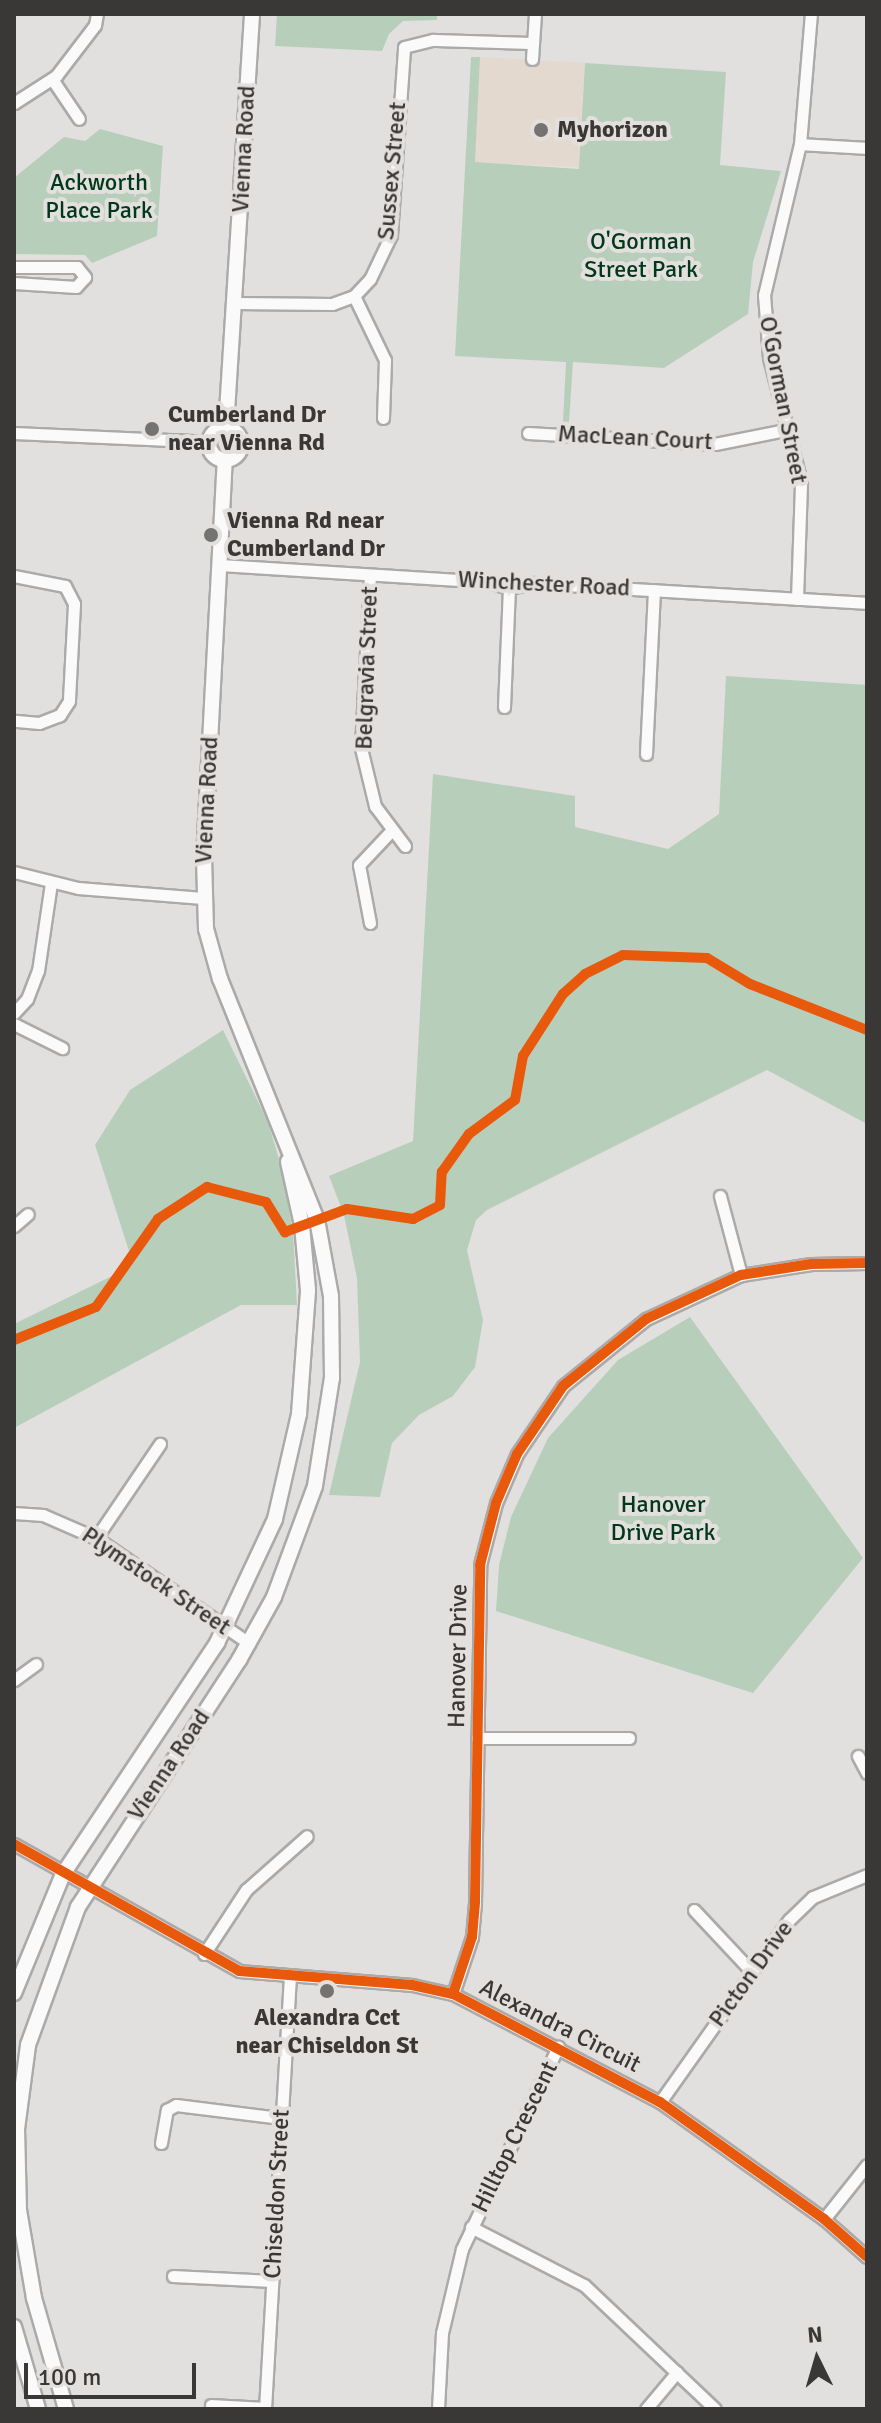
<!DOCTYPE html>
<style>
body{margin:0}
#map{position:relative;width:881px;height:2423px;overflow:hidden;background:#e2e0de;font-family:Signika,sans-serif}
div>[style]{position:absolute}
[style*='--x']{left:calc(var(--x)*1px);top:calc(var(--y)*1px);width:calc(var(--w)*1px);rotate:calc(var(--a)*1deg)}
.commercial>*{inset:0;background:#e3d9ce;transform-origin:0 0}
.green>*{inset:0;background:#b7cebb}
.roads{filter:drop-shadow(2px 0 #acaaa9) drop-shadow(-2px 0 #acaaa9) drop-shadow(0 2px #acaaa9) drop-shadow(0 -2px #acaaa9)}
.minor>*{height:11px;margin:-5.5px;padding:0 5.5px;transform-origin:5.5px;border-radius:5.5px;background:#fbfafa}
.major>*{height:14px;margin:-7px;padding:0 7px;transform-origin:7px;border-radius:7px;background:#fbfafa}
.major>.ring{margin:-7px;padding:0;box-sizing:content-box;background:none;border:14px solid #fbfafa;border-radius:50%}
.cycleway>*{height:10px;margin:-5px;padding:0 5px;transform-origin:5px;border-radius:5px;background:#e8590c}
.dots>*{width:22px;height:22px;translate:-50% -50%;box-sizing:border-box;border:4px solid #e3dfdd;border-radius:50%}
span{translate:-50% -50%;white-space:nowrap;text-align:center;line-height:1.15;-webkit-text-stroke:8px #e3dfdd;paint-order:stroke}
.poi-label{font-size:24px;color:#3a3837;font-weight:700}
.left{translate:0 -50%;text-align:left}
.street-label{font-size:24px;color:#3a3837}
.park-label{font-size:24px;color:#003919}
.frame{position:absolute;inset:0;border:16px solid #3a3837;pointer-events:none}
.north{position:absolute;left:777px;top:2319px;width:80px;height:80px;-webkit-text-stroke:6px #e3dfdd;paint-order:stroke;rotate:355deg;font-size:22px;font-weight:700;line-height:32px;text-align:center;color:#3a3837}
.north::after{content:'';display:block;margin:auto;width:28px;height:36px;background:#3a3837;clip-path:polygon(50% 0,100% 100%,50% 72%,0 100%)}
.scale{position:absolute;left:24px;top:2363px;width:172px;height:36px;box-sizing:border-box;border:4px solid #3a3837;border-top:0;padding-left:10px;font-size:24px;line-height:28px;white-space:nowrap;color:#3a3837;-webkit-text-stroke:6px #e3dfdd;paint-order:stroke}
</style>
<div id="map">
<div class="commercial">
<div style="left:480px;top:57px;width:105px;height:105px;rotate:3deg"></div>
</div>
<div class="green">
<div style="clip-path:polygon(277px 14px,437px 14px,437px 20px,403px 21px,389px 34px,382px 51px,275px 46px)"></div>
<div style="clip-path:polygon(471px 57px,480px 57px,475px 162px,579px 169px,585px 63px,726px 72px,720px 165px,781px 171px,753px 262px,748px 314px,664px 368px,573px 362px,569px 422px,563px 422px,566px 362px,455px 356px)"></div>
<div style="clip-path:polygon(100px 129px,163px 146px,157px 236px,92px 263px,85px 255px,14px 254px,14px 178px,64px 137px,85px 141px)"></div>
<div style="clip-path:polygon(726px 676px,867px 685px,867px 1124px,767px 1070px,487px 1210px,476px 1220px,467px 1250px,483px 1320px,475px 1367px,453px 1396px,419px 1415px,392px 1443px,380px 1497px,329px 1495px,360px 1362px,357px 1278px,344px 1215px,329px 1176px,413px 1141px,433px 774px,575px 796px,575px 827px,668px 849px,719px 814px)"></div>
<div style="clip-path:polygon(223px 1030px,268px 1122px,283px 1173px,293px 1232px,297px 1305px,241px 1305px,14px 1428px,14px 1324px,114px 1275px,129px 1251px,95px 1145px,130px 1090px)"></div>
<div style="clip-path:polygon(690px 1317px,863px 1558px,753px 1693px,496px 1611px,499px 1565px,511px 1517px,548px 1438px,618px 1360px)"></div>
</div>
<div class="roads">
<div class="minor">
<div style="--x:532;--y:59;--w:45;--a:-86.2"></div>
<div style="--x:52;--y:79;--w:48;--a:56"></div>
<div style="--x:14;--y:103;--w:50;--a:-32.7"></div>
<div style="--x:56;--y:76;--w:64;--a:-52.6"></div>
<div style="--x:95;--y:25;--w:11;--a:-80"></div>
<div style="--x:800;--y:144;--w:67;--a:3.4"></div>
<div style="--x:14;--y:267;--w:63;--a:0"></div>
<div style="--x:77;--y:267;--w:13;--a:51"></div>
<div style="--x:85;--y:277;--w:13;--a:132"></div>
<div style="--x:76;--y:287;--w:62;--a:-176.3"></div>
<div style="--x:354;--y:296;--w:71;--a:64.2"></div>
<div style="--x:385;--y:360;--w:58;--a:92"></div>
<div style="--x:235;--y:303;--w:97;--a:0.6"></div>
<div style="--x:332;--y:304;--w:23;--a:-20"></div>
<div style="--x:354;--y:296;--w:23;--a:-47"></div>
<div style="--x:370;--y:279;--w:49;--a:-64.5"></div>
<div style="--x:391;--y:235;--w:188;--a:-86"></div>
<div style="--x:404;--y:47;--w:30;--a:-14"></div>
<div style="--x:433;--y:40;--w:100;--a:1.7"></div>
<div style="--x:14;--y:433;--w:195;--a:2.6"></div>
<div style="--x:528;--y:433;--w:187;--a:3.4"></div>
<div style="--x:715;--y:444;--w:76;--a:-11.3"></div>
<div style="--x:220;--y:565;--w:271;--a:3.6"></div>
<div style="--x:490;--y:582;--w:20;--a:18"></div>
<div style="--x:509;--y:588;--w:25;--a:-12"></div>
<div style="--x:533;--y:583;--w:335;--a:3.4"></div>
<div style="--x:370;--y:575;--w:173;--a:93"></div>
<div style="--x:361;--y:748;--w:60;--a:76.4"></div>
<div style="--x:375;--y:806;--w:50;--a:53.1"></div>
<div style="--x:14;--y:576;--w:52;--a:11.1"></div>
<div style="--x:65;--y:586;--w:20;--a:63"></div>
<div style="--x:74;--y:604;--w:97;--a:93"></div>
<div style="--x:69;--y:701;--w:17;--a:123"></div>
<div style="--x:60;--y:715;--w:22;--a:159"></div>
<div style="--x:39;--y:723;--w:25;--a:-175"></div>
<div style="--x:797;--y:599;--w:117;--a:-88"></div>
<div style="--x:801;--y:482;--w:129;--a:-104.4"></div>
<div style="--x:769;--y:357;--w:62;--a:-94.6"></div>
<div style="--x:764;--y:295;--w:155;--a:-76.6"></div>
<div style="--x:800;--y:144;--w:130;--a:-85.2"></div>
<div style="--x:504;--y:707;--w:119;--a:-87.6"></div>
<div style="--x:646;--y:754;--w:164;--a:-87.2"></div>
<div style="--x:14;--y:872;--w:66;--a:14"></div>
<div style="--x:78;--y:888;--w:125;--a:4.6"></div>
<div style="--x:370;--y:923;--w:59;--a:-100.7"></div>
<div style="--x:359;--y:865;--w:47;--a:-46.7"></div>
<div style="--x:14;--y:1013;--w:19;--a:-47"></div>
<div style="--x:27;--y:999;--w:30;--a:-69"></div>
<div style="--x:38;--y:971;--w:89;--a:-81.6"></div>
<div style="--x:14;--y:1024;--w:54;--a:26.6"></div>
<div style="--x:720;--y:1196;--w:82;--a:75.1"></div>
<div style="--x:14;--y:1226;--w:18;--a:-41"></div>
<div style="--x:14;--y:1513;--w:29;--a:4"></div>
<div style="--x:43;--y:1515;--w:58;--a:23.5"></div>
<div style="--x:96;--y:1538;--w:186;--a:34.5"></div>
<div style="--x:96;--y:1538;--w:114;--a:-55.8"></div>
<div style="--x:14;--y:1680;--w:27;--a:-36"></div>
<div style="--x:477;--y:1738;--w:152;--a:0"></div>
<div style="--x:858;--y:1756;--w:19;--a:62"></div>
<div style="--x:14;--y:1844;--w:258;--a:29.4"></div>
<div style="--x:239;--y:1971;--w:174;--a:4.6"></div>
<div style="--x:412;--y:1985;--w:42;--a:12.4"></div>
<div style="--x:453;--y:1994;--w:233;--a:27.6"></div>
<div style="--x:660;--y:2102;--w:201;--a:35.5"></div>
<div style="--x:824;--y:2219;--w:57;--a:41.5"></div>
<div style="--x:694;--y:1910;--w:83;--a:46.9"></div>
<div style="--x:204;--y:1954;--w:77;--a:-56.7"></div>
<div style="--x:246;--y:1890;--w:81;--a:-41.5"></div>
<div style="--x:453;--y:1994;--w:60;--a:-71.6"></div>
<div style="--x:472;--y:1937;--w:36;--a:-85"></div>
<div style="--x:475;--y:1901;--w:336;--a:-89.1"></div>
<div style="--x:480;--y:1565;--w:64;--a:-75.5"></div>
<div style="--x:496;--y:1503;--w:53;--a:-66.8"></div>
<div style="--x:517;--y:1454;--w:82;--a:-55.9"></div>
<div style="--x:563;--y:1386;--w:107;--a:-38.9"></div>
<div style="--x:646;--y:1319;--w:105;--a:-24.9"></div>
<div style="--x:741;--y:1275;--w:71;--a:-8.9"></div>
<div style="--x:811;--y:1264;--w:56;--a:-1"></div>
<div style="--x:660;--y:2102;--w:223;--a:-54.7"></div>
<div style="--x:789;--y:1920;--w:33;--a:-44"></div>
<div style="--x:813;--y:1897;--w:58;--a:-22.2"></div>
<div style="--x:161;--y:2143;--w:34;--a:-80"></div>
<div style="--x:167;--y:2110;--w:10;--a:-29"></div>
<div style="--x:176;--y:2105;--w:106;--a:7.1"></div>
<div style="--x:824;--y:2219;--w:69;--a:-51.5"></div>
<div style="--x:471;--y:2227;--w:127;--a:27.2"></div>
<div style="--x:584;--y:2285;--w:180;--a:43.4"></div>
<div style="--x:173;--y:2276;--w:99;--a:2.9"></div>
<div style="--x:211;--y:2405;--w:54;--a:3.2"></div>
<div style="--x:265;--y:2409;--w:431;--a:-86.7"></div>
<div style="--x:438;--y:2409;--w:76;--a:-87"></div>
<div style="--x:442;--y:2333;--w:86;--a:-76.6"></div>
<div style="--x:462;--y:2249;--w:224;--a:-64.6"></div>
<div style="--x:646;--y:2409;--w:48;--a:-50"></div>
</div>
<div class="major">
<div style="--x:226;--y:428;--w:415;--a:-86.4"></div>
<div class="ring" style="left:209px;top:428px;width:18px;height:18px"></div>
<div style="--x:14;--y:1993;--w:129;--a:-67.6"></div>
<div style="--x:63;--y:1874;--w:278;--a:-56.3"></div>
<div style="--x:217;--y:1643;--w:137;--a:-64.9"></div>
<div style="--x:275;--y:1519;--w:108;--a:-77.1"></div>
<div style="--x:299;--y:1414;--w:124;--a:-85.8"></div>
<div style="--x:308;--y:1290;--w:65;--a:-95.3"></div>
<div style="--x:302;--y:1225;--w:65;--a:-102.5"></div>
<div style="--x:14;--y:2327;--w:85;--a:73.7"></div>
<div style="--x:66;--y:2409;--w:116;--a:-106.1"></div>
<div style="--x:34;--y:2298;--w:89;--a:-99.7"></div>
<div style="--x:19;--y:2210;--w:81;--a:-91.4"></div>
<div style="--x:17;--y:2129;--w:85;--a:-82.5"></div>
<div style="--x:28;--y:2045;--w:147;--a:-70.1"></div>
<div style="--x:78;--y:1907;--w:295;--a:-56.9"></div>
<div style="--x:239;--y:1660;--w:72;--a:-60.9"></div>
<div style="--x:274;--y:1597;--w:118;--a:-69.7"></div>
<div style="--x:315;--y:1486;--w:109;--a:-81.1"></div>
<div style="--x:332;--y:1378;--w:82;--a:-90.7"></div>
<div style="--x:331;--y:1296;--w:77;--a:-100.4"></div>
<div style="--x:317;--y:1220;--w:260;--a:-111.9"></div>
<div style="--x:220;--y:979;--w:52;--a:-105.6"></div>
<div style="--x:206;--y:929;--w:72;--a:-91.6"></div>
<div style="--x:204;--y:857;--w:398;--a:-87"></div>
</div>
</div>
<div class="cycleway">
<div style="--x:14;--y:1340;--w:88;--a:-21.9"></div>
<div style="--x:96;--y:1307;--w:108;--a:-54.8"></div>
<div style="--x:158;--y:1219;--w:59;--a:-33.1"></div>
<div style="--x:207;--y:1187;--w:61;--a:14.3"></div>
<div style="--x:266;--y:1202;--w:36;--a:58"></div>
<div style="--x:285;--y:1232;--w:66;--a:-20.4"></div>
<div style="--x:347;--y:1209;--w:67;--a:8.6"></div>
<div style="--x:413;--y:1219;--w:30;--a:-27"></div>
<div style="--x:440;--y:1205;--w:33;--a:-87"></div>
<div style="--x:442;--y:1172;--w:47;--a:-54.6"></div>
<div style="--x:469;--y:1134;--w:57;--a:-36.5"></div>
<div style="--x:515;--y:1100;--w:45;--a:-79.7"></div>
<div style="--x:523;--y:1056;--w:74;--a:-57.2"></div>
<div style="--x:563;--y:994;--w:30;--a:-42"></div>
<div style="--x:585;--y:974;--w:42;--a:-26.6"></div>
<div style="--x:623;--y:955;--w:84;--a:2"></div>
<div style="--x:707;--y:958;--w:50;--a:31.2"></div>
<div style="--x:750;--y:984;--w:126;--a:21.5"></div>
<div style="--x:14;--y:1844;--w:258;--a:29.4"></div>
<div style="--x:239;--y:1971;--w:174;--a:4.6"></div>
<div style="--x:412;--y:1985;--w:42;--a:12.4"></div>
<div style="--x:453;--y:1994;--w:233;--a:27.6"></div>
<div style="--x:660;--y:2102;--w:201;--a:35.5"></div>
<div style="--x:824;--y:2219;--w:57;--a:41.5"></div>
<div style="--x:453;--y:1994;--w:60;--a:-71.6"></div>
<div style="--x:472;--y:1937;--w:36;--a:-85"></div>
<div style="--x:475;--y:1901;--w:336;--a:-89.1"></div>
<div style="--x:480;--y:1565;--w:64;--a:-75.5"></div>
<div style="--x:496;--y:1503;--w:53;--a:-66.8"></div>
<div style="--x:517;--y:1454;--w:82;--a:-55.9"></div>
<div style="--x:563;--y:1386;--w:107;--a:-38.9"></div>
<div style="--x:646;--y:1319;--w:105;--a:-24.9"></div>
<div style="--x:741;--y:1275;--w:71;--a:-8.9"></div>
<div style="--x:811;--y:1264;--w:56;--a:-1"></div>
</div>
<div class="dots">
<div style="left:541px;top:130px;background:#757371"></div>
<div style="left:152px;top:429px;background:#757371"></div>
<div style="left:211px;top:535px;background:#757371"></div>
<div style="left:327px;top:1991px;background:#757371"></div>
</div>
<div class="poi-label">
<span class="left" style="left:557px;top:130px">Myhorizon</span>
<span class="left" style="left:168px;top:429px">Cumberland Dr<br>near Vienna Rd</span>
<span class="left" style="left:227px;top:535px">Vienna Rd near<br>Cumberland Dr</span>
<span style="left:327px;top:2032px">Alexandra Cct<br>near Chiseldon St</span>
</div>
<div class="street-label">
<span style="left:244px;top:149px;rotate:-87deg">Vienna Road</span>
<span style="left:392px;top:171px;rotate:-85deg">Sussex Street</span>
<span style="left:783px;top:400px;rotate:79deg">O'Gorman Street</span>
<span style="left:635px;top:438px;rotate:3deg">MacLean Court</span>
<span style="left:544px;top:584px;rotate:3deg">Winchester Road</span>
<span style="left:367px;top:668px;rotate:-88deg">Belgravia Street</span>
<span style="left:207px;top:800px;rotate:-87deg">Vienna Road</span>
<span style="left:156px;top:1581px;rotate:34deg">Plymstock Street</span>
<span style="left:458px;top:1656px;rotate:-89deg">Hanover Drive</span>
<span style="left:169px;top:1765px;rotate:-56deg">Vienna Road</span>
<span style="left:751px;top:1974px;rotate:-54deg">Picton Drive</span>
<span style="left:560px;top:2026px;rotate:27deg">Alexandra Circuit</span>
<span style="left:515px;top:2137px;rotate:-64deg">Hilltop Crescent</span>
<span style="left:277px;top:2194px;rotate:-87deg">Chiseldon Street</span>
</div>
<div class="park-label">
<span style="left:99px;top:197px">Ackworth<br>Place Park</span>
<span style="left:641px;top:256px">O'Gorman<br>Street Park</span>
<span style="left:663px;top:1519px">Hanover<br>Drive Park</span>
</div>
<div class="frame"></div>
<div class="north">N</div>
<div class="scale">100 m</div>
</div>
